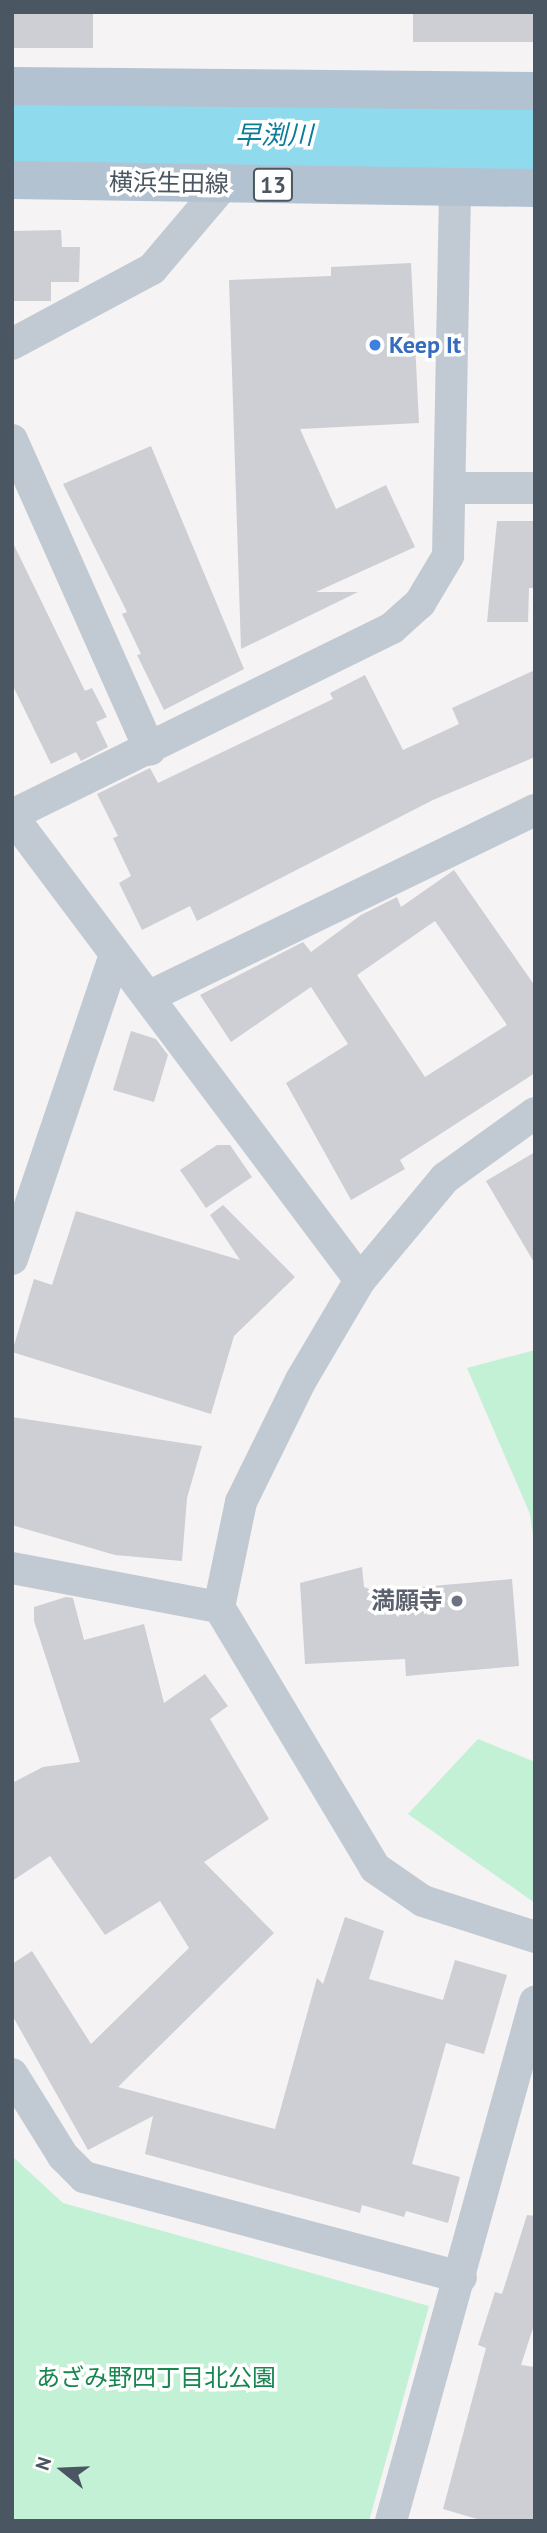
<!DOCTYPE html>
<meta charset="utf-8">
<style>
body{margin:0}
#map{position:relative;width:547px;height:2533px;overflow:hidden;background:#f5f3f3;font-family:"PT Sans","Noto Sans JP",sans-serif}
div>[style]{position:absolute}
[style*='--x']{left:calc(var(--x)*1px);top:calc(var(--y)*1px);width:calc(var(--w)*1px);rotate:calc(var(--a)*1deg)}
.green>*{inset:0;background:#c3f1d5}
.river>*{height:74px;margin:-37px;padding:0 37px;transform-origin:37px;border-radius:37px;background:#90daee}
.building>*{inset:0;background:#cdcfd5;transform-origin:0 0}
.minor>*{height:32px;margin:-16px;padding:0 16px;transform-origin:16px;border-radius:16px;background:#c1cad2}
.primary>*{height:38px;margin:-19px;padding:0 19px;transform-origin:19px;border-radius:19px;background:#b3c2d1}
.dots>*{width:19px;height:19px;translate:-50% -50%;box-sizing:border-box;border:4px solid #fff;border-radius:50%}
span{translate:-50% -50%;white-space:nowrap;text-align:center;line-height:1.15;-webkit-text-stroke:7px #fff;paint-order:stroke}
.shield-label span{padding:2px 5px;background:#fff;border:2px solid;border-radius:5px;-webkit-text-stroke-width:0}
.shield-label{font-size:23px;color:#4a5661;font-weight:700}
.street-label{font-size:24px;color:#4a5661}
.shop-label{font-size:24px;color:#366cbe;font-weight:700}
.left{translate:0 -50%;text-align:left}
.worship-label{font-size:24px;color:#5b616d;font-weight:700}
.right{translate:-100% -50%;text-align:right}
.park-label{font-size:24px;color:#17864f}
.water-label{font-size:26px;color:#0c7c9b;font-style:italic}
.frame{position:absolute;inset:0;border:14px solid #4a5661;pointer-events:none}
.north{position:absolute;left:28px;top:2435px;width:70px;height:70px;-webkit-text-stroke:5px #fff;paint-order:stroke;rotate:288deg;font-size:19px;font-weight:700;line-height:28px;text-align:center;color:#4a5661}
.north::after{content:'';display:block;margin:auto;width:24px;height:32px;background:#4a5661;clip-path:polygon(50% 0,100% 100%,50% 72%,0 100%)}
</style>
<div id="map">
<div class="green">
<div style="clip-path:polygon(535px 1350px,535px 1549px,530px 1514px,467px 1368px)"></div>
<div style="clip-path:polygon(478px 1739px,535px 1762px,535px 1903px,408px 1814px)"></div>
<div style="clip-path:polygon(12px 2156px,63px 2203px,429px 2306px,369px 2521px,12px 2521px)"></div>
</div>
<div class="river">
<div style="--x:12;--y:134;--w:523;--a:0.22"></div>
</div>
<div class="building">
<div style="left:12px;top:12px;width:81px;height:36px"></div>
<div style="left:413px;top:12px;width:122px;height:30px"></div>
<div style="clip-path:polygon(61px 230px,62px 247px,80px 247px,79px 282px,51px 282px,51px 301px,12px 301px,12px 231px)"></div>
<div style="clip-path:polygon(411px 263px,419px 423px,300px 429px,336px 509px,386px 485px,415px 547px,316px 592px,358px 592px,241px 649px,229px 280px,331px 276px,331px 267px)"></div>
<div style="clip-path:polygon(151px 446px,244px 669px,164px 710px,137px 655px,141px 654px,122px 614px,127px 612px,63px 484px)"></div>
<div style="clip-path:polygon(497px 521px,535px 521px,535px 588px,529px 588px,528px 622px,487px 622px)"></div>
<div style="clip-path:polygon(12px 541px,85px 691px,92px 688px,107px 717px,96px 722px,108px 747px,81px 761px,76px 752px,51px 764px,12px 684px)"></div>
<div style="clip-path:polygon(535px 670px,535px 757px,433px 800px,197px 921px,190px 906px,142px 930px,119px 883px,131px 876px,113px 838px,118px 836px,97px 794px,150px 768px,158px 783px,333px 699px,330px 693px,365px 675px,403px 750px,459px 724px,452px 708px)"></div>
<div style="clip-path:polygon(evenodd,454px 870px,535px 986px,535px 1073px,400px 1160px,405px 1169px,351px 1200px,286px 1083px,348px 1044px,311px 987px,231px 1042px,200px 995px,303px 942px,311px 952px,361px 915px,397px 897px,401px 907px,454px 870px,435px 921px,507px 1025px,425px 1077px,357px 975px,435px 921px)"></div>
<div style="clip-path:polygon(131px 1031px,156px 1039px,168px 1055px,154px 1102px,113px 1090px)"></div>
<div style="clip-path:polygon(217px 1145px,230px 1145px,252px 1177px,206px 1208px,180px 1170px)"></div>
<div style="clip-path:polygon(535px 1152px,535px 1264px,486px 1181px)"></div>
<div style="clip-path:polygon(223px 1205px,295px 1277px,234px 1336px,211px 1414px,12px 1352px,34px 1279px,52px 1285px,76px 1211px,240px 1260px,210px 1215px)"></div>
<div style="clip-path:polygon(12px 1417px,202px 1446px,187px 1498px,182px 1561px,115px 1555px,12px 1525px)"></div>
<div style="clip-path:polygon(362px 1567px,364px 1587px,374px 1591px,512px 1579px,519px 1666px,406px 1676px,405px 1659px,305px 1664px,300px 1583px)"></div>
<div style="clip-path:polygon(66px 1597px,73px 1598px,84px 1640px,144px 1624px,164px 1703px,205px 1674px,228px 1706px,210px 1719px,269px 1819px,204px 1862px,274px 1933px,118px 2087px,275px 2129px,317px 1978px,323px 1984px,345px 1917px,384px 1931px,369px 1979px,443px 2000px,455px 1960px,507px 1975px,484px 2054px,446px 2043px,412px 2164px,460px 2177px,448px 2223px,406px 2211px,404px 2217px,362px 2205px,360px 2213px,145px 2154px,153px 2116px,88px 2150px,12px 2015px,12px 1964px,32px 1951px,91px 2044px,189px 1948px,160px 1901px,105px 1935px,50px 1856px,12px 1881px,12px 1783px,43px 1767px,80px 1762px,34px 1621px,34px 1607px)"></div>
<div style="clip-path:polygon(527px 2215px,535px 2216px,535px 2322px,521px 2365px,535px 2367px,535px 2521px,484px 2521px,443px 2509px,486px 2348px,478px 2345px,495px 2292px,502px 2294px)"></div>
</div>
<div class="minor">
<div style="--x:12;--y:344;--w:159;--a:-28.2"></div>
<div style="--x:152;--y:269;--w:111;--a:-49.7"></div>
<div style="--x:12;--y:440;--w:339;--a:66"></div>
<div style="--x:451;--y:488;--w:84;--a:0"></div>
<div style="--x:12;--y:815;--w:424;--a:-26.2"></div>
<div style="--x:392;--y:628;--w:38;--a:-42"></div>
<div style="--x:420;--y:603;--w:55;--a:-59.2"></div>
<div style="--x:448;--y:556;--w:368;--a:-88.9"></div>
<div style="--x:12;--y:816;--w:580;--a:53.13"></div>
<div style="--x:150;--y:996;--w:428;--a:-25.8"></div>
<div style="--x:535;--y:1113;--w:111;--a:144.2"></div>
<div style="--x:445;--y:1178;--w:133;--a:129.8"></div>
<div style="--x:360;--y:1280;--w:116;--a:120.5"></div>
<div style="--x:301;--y:1380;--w:136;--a:116.2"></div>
<div style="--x:241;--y:1502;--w:107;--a:101.8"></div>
<div style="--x:219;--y:1607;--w:304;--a:59.1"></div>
<div style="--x:375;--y:1868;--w:58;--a:34.5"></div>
<div style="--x:423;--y:1901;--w:118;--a:17.8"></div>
<div style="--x:12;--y:1259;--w:321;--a:-71.3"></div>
<div style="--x:12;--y:1568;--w:211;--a:10.7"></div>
<div style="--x:12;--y:2074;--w:97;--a:58.1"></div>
<div style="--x:63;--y:2156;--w:30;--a:45"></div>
<div style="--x:84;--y:2177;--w:390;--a:14.9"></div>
<div style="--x:391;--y:2521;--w:539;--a:-74.49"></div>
</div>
<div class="primary">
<div style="--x:12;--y:86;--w:523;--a:0.55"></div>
<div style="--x:12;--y:180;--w:523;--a:0.88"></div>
</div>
<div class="dots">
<div style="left:375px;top:345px;background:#3f7fe0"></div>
<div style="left:457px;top:1601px;background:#6b7280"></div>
</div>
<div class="shield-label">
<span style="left:273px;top:185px">13</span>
</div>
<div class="street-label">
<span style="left:169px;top:183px;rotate:1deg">横浜生田線</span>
</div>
<div class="shop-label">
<span class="left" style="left:389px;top:345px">Keep It</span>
</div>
<div class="worship-label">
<span class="right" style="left:443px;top:1601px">満願寺</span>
</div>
<div class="park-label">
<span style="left:156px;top:2378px">あざみ野四丁目北公園</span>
</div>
<div class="water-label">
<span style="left:274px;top:135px">早渕川</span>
</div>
<div class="frame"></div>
<div class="north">N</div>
</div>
